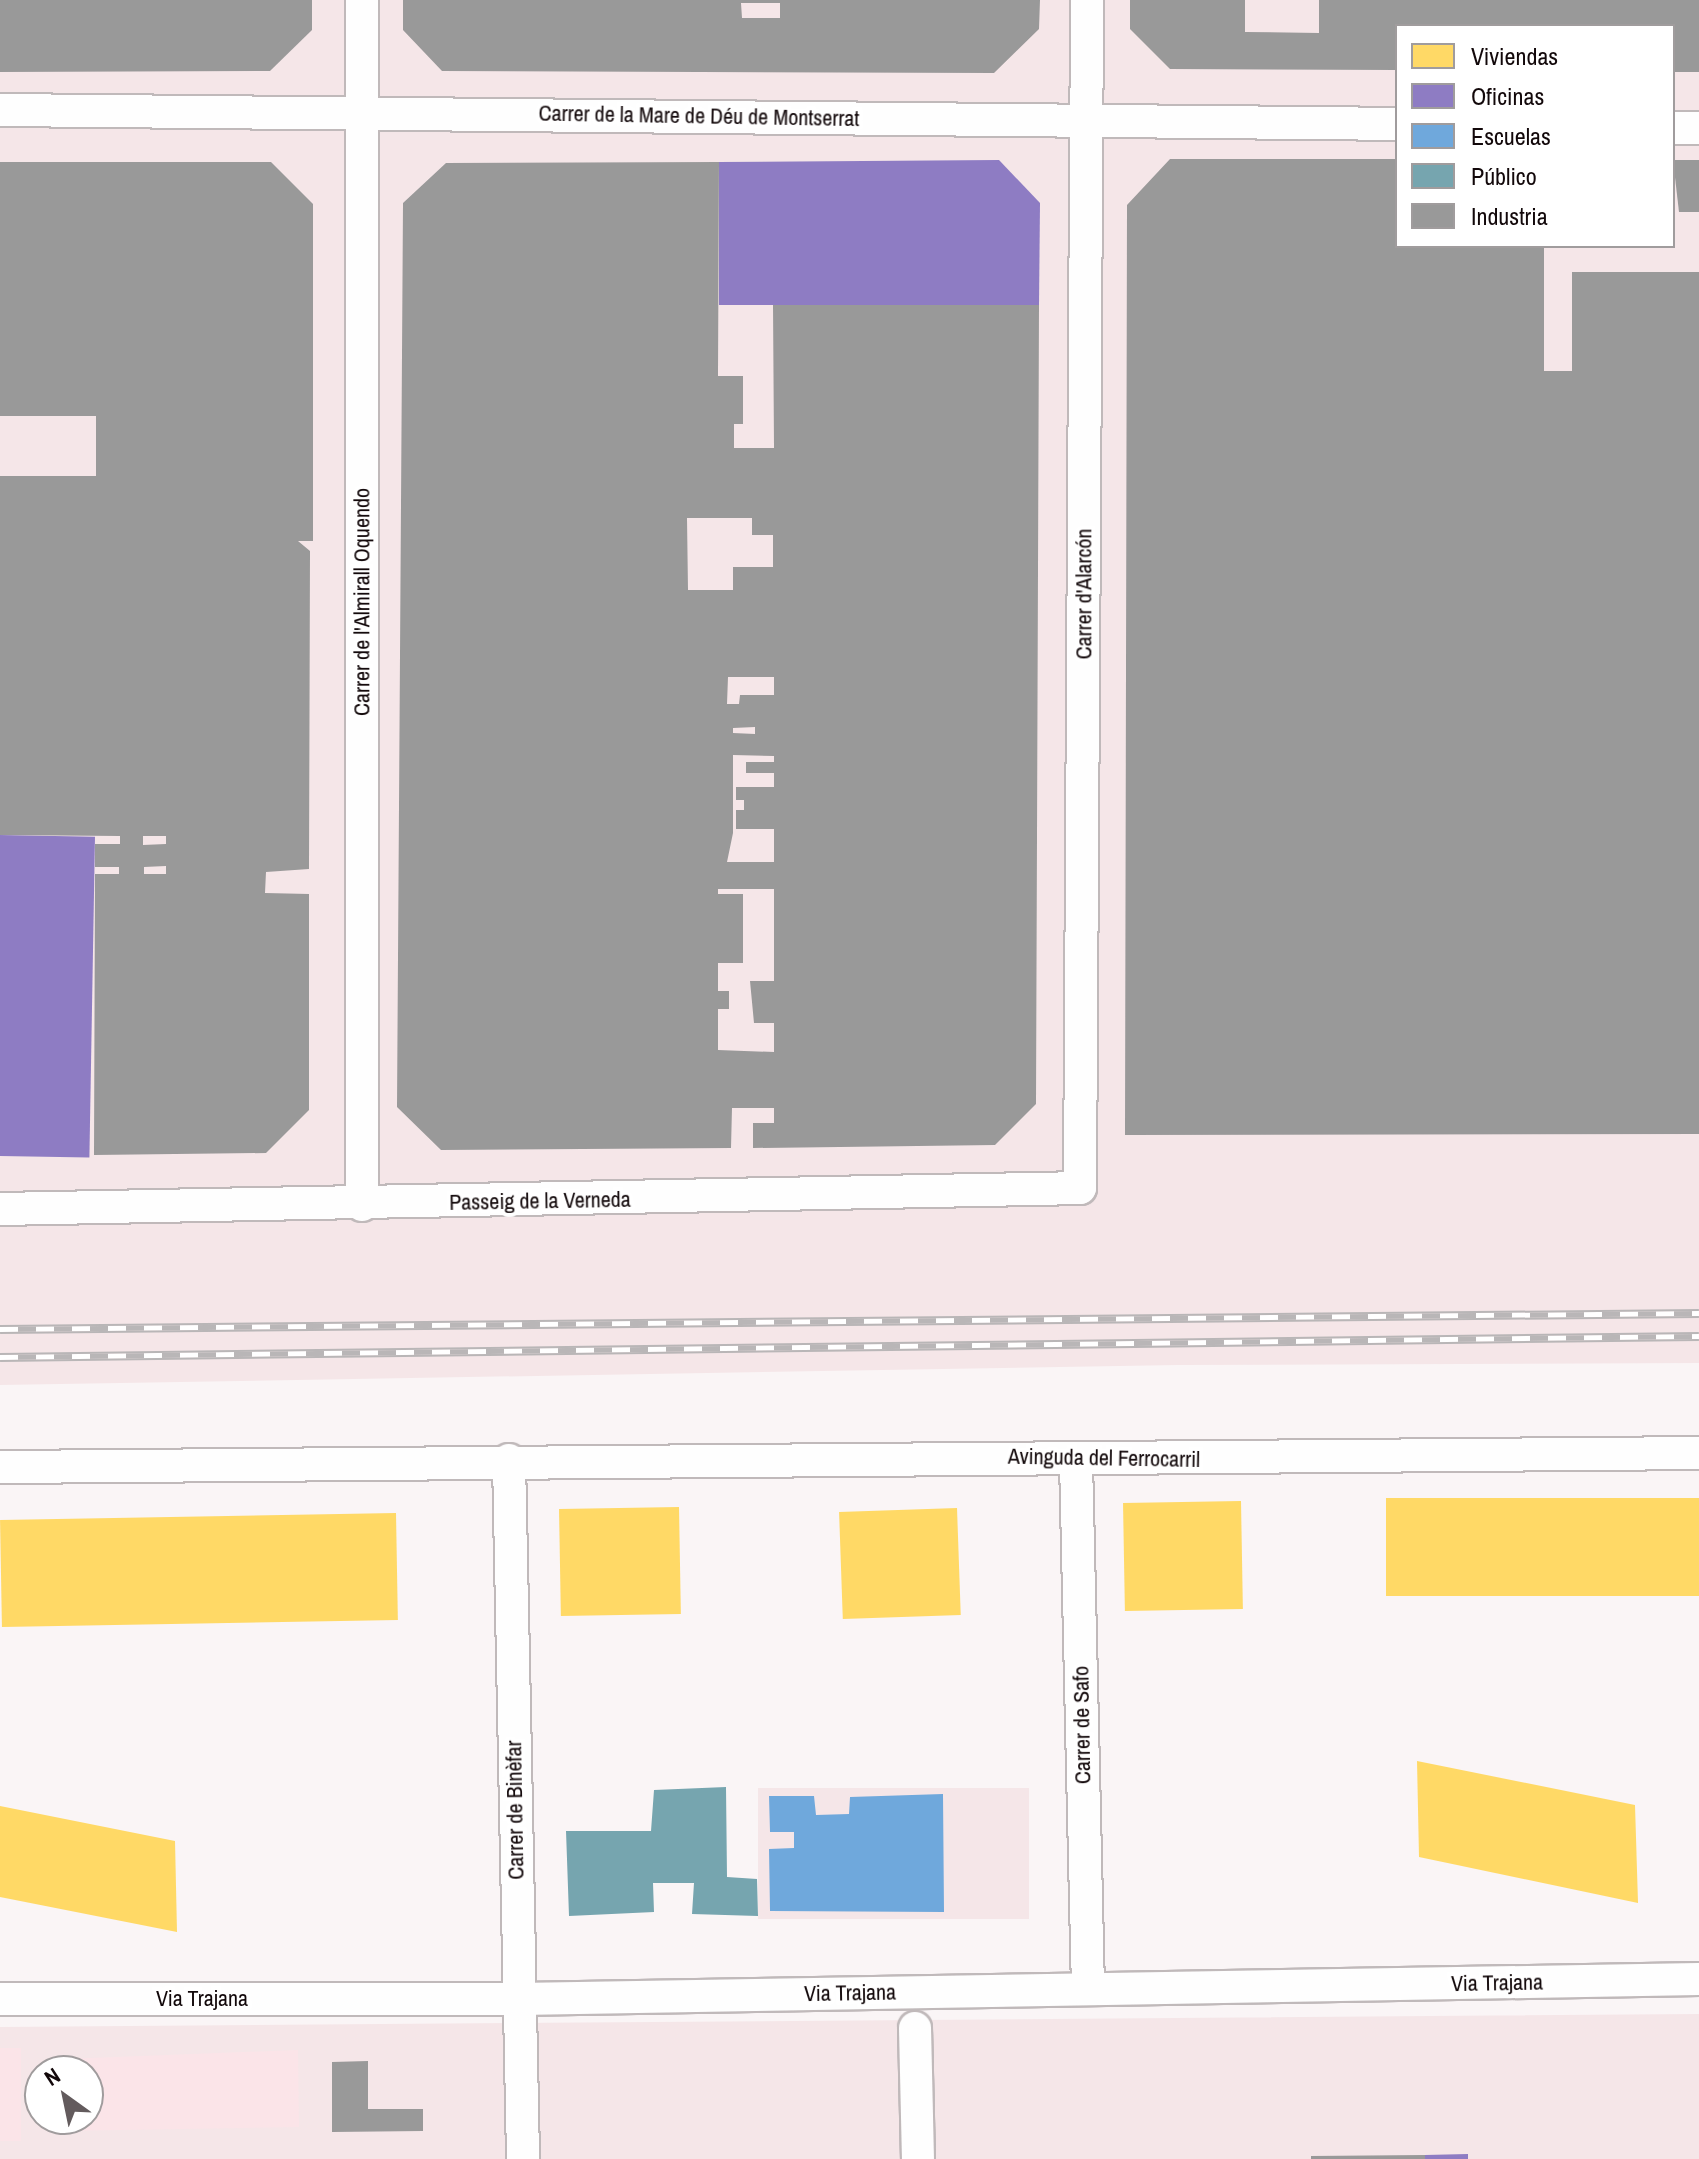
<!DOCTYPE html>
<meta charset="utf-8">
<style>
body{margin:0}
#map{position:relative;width:1699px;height:2159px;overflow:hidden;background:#faf5f6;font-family:"Archivo Narrow",sans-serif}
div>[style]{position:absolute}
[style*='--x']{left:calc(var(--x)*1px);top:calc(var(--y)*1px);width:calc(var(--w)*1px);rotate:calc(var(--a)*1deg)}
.built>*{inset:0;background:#f5e6e8;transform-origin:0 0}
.green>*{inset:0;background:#fbe4e8;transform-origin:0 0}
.homes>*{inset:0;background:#ffd966;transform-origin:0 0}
.offices>*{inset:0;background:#8e7cc3;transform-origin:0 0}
.schools>*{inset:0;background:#6fa8dc}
.public>*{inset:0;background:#76a5af}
.industry>*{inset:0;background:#999}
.roads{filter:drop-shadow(2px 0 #c0b9ba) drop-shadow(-2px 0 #c0b9ba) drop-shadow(0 2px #c0b9ba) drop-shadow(0 -2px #c0b9ba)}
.street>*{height:32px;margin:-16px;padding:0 16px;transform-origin:16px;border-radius:16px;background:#fefefe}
.rail>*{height:9px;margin-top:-4.5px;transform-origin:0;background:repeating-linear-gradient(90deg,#fff 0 18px,#b9b6b7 0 36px);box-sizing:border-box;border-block:2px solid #b9b6b7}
span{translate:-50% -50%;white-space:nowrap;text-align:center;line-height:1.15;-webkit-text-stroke:8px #fff;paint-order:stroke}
.street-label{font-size:22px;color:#12080a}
.legend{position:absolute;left:1395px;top:24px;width:280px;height:224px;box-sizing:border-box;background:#fff;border:2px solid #a09c9d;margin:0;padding:10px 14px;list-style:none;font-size:24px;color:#12080a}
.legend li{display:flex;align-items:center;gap:16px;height:40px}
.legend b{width:40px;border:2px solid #a09c9d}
.north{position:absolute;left:24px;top:2055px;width:80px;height:80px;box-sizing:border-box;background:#fff;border:2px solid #a09c9d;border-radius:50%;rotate:327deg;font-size:22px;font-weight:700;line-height:32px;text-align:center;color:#12080a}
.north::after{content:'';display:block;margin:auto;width:28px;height:36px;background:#635b5d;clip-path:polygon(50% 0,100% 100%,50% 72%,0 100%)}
</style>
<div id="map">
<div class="built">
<div style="clip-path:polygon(evenodd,0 0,1699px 0,1699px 1363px,1178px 1365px,0 1385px,0 0,1397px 26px,1673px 26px,1673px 246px,1397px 246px,1397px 26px)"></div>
<div style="left:758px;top:1788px;width:271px;height:131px"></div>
<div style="clip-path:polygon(evenodd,1699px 2014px,1699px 2159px,0 2159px,0 2027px,1699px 2014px,40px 2071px,88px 2071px,88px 2119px,40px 2119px,40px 2071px)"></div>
</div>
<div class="green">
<div style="left:0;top:2048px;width:21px;height:93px"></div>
<div style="clip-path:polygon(298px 2050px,299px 2127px,60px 2131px,61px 2119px,88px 2119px,88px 2071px,63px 2071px,64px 2059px)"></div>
</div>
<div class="homes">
<div style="left:1699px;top:1498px;width:98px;height:313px;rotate:90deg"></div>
<div style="left:1241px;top:1501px;width:108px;height:118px;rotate:89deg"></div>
<div style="left:679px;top:1507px;width:107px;height:120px;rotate:89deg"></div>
<div style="left:957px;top:1508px;width:107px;height:118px;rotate:88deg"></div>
<div style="left:396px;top:1513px;width:107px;height:396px;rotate:89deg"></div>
<div style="clip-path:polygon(1417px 1761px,1635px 1805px,1638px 1903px,1419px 1857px)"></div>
<div style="clip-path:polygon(0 1806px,175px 1841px,177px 1932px,0 1897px)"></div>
</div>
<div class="offices">
<div style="clip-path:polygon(999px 160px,1040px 203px,1039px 305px,719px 305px,719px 162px)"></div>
<div style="left:0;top:835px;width:95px;height:321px;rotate:1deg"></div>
<div style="clip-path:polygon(1468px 2154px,1468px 2159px,1425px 2159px,1425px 2155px)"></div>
</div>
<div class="schools">
<div style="clip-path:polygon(943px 1794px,944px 1912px,770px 1911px,769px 1849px,794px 1848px,794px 1832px,770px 1832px,769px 1796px,814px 1796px,816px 1815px,849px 1814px,850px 1797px)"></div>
</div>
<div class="public">
<div style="clip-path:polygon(726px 1787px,727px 1877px,757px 1879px,758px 1916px,692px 1914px,694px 1883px,653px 1883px,654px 1912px,569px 1916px,566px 1831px,651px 1831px,654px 1790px)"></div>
</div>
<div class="industry">
<div style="clip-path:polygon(0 0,312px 0,312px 30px,270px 71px,0 72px)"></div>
<div style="clip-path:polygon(evenodd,403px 0,1040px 0,1039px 29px,994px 73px,442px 71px,403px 30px,403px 0,741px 3px,780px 3px,780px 18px,742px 18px,741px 3px)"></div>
<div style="clip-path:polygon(1130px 0,1245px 0,1245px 32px,1319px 33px,1319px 0,1699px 0,1699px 72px,1673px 72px,1673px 26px,1397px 26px,1397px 70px,1170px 69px,1130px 29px)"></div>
<div style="clip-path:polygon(1170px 159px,1397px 159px,1397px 246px,1544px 246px,1544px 371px,1572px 371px,1572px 272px,1699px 272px,1699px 1134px,1125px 1135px,1127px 205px)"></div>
<div style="clip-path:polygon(1673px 160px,1699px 160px,1699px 212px,1679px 212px)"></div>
<div style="clip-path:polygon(evenodd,0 162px,271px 162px,313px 204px,313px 541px,298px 541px,310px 551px,309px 869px,266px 872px,265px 893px,309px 894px,309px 1110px,266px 1153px,94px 1155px,95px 874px,119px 874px,119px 867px,95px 867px,95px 844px,120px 844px,120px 836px,0 835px,0 476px,96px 476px,96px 416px,0 416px,0 162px,143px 836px,166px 836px,166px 844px,143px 845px,143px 836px,0 162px,166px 866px,166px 874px,144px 874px,144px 867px,166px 866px)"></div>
<div style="clip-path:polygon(evenodd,719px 162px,718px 376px,743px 376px,743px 424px,734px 424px,734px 448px,774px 448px,773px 305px,1039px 305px,1036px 1104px,995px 1145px,753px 1148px,753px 1123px,774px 1123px,774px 1108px,732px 1108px,731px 1148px,441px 1150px,397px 1107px,403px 203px,446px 163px,719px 162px,687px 518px,752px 518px,752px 535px,773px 535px,773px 567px,733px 567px,733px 590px,688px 590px,687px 518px,719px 162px,728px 677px,774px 677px,774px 695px,740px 695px,739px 704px,727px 704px,728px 677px,719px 162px,755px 727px,755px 734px,733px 733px,733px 728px,755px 727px,719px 162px,733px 755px,774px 756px,774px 762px,746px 762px,746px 773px,774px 773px,774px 787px,736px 787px,736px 800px,744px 800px,744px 810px,736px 810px,736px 829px,774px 829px,774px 862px,727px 862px,733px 833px,733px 755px,719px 162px,718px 889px,774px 889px,774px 981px,750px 981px,754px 1023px,774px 1023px,774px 1052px,718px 1050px,718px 1009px,729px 1009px,729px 991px,718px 991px,718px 963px,743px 963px,743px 894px,718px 894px,718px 889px)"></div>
<div style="clip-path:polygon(368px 2061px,368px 2109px,423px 2109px,423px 2131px,332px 2132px,332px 2062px)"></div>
<div style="clip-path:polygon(1425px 2155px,1425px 2159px,1311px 2159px,1311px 2156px)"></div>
</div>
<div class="roads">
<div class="street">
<div style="--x:0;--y:110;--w:1397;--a:0.57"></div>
<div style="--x:1673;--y:128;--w:26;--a:0"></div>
<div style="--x:362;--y:1205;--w:1205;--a:-90"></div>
<div style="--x:0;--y:1209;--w:1080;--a:-1.11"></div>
<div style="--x:1080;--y:1188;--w:1188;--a:-89.66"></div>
<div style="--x:509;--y:1460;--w:699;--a:88.85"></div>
<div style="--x:1076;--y:1461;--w:528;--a:88.7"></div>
<div style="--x:0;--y:1467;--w:1699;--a:-0.47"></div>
<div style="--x:0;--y:1999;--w:519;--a:0"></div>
<div style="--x:519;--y:1999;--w:1180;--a:-0.97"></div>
<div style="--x:915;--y:2028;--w:131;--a:88.7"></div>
</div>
</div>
<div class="rail">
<div style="--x:0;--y:1329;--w:1699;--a:-0.54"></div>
<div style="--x:0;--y:1357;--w:1699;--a:-0.71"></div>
</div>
<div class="street-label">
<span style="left:699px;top:116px;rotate:1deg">Carrer de la Mare de Déu de Montserrat</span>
<span style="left:1084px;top:594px;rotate:-90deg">Carrer d'Alarcón</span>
<span style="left:362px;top:602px;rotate:-90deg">Carrer de l'Almirall Oquendo</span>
<span style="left:540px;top:1201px;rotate:-1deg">Passeig de la Verneda</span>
<span style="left:1104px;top:1458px;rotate:1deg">Avinguda del Ferrocarril</span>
<span style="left:1082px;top:1725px;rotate:-91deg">Carrer de Safo</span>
<span style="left:515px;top:1810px;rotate:-91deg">Carrer de Binèfar</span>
<span style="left:1497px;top:1983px;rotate:-1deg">Via Trajana</span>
<span style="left:850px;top:1993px;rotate:-1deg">Via Trajana</span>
<span style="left:202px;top:1999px">Via Trajana</span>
</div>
<ul class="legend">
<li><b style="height:22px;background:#ffd966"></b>Viviendas</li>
<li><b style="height:22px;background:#8e7cc3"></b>Oficinas</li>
<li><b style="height:22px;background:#6fa8dc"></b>Escuelas</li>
<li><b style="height:22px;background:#76a5af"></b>Público</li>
<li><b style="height:22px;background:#999"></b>Industria</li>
</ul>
<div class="north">N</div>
</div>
